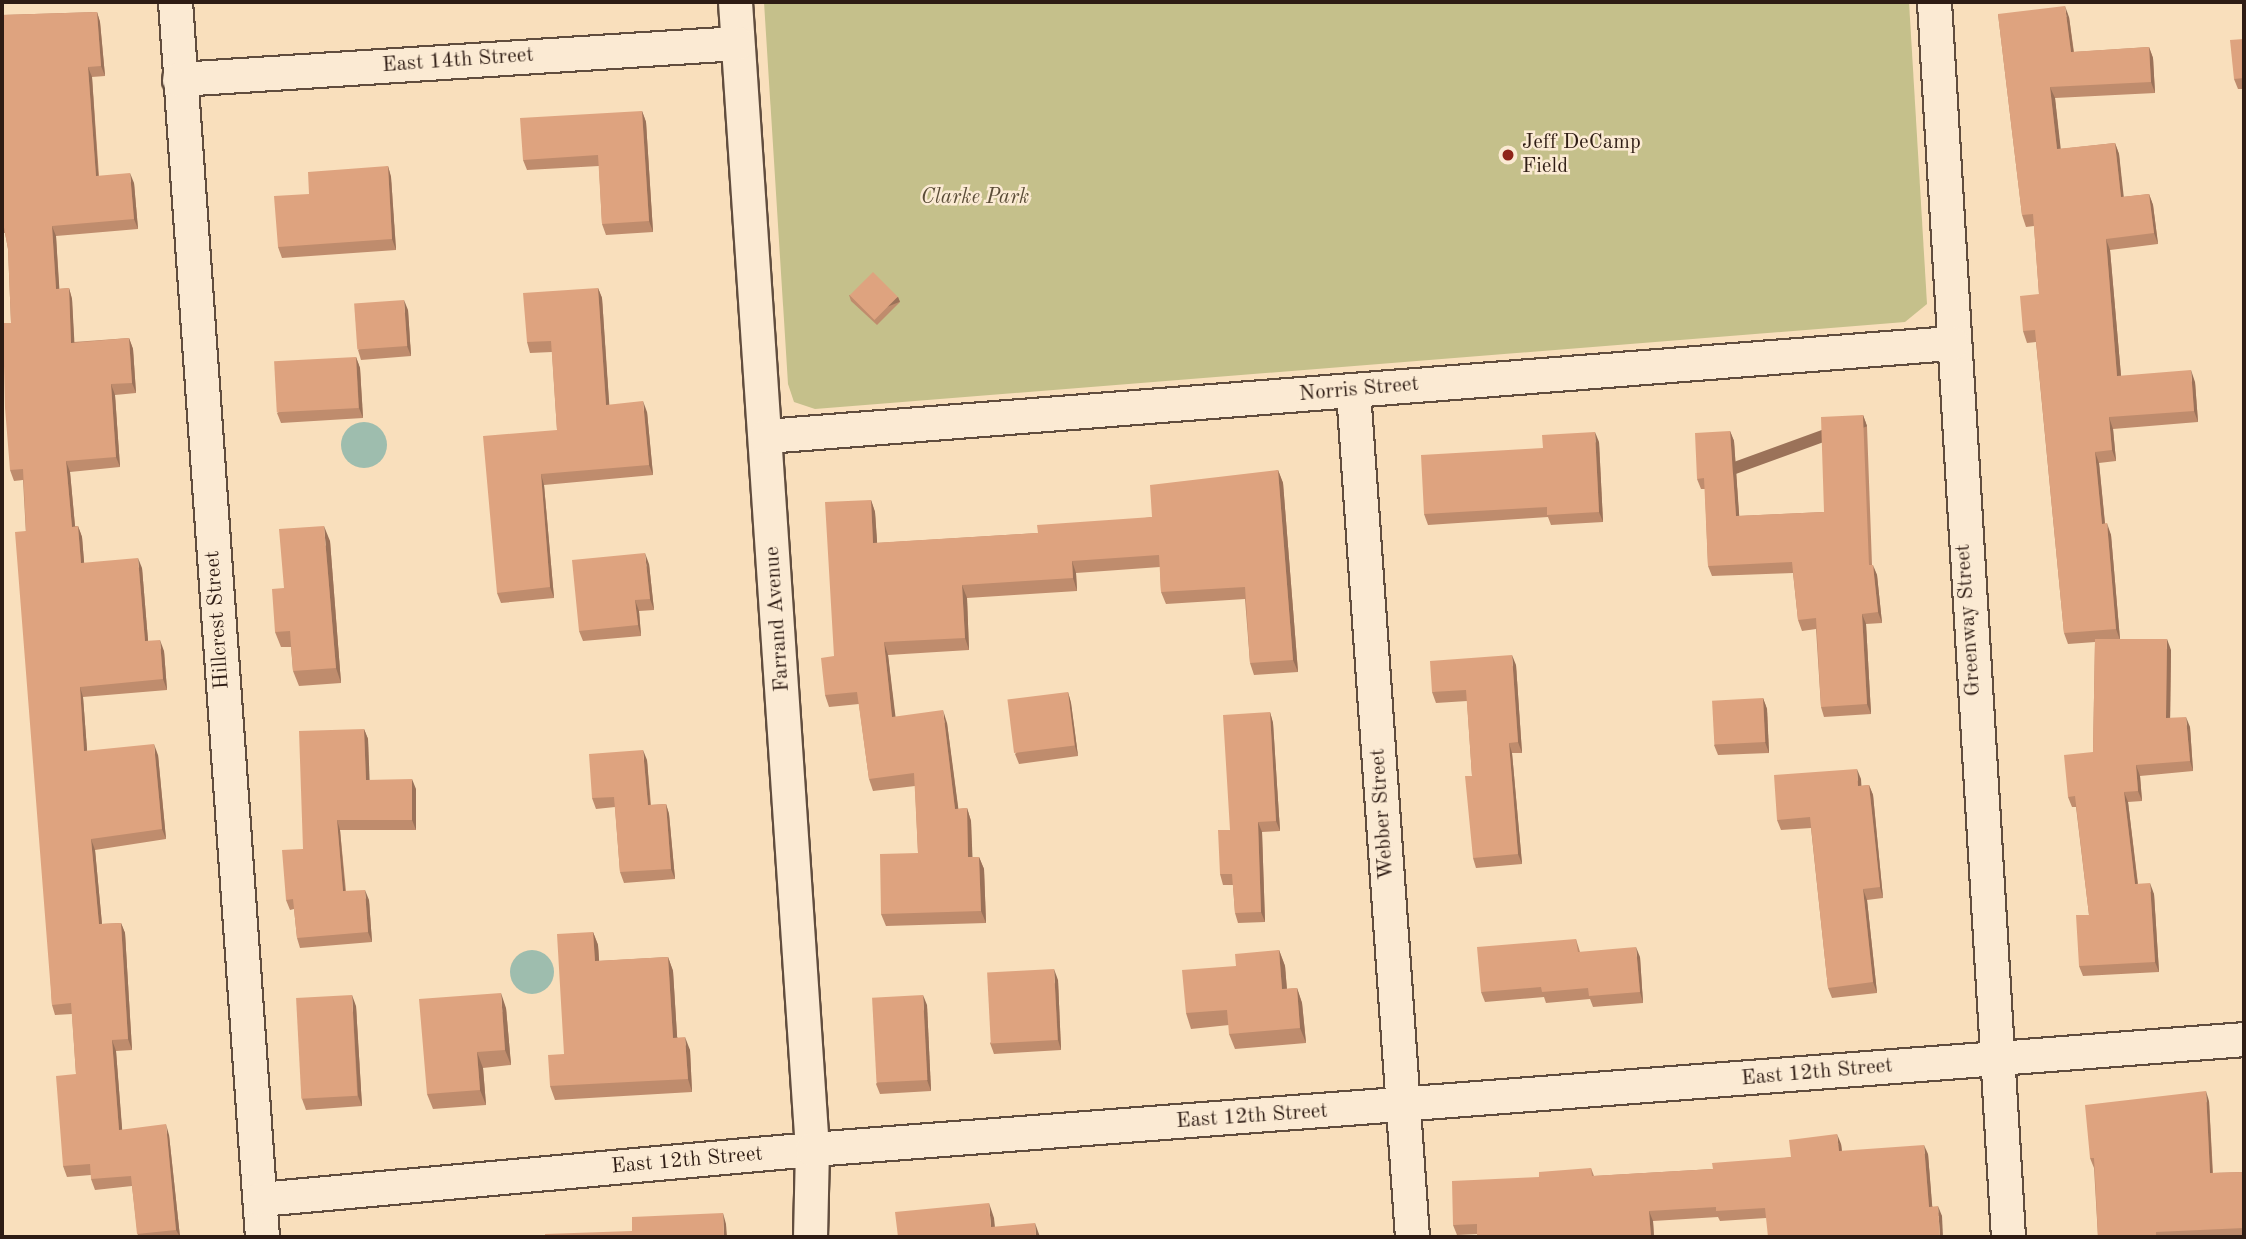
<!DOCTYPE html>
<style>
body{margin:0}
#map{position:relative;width:2246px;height:1239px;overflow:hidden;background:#f9dfbc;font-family:"Old Standard TT",serif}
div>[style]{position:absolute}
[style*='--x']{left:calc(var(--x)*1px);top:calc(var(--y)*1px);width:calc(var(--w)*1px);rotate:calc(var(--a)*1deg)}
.green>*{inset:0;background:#c5c08b}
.water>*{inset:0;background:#9ebdae}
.round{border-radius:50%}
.roads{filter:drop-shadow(2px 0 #614d3e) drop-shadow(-2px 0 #614d3e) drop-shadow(0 2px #614d3e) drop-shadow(0 -2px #614d3e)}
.street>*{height:33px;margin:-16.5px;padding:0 16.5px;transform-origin:16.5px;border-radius:16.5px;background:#fbead3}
.wall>*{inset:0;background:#bf8c6d}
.shaded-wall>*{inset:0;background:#9b7259;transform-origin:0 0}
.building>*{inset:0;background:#dea37f;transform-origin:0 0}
.dots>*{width:19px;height:19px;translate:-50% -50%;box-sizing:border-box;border:4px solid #fbead3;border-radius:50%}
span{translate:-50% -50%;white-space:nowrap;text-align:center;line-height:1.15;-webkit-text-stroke:5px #fbead3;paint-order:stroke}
.street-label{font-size:21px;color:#2e1c14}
.poi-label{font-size:21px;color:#2e1c14}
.left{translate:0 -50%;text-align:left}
.park-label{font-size:21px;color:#5b4d38;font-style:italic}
.frame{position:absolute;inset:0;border:4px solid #2e1c14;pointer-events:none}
</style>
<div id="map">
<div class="green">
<div style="clip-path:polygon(764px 2px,1909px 2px,1927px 304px,1905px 322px,815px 409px,794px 402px,788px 384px)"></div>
</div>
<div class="water">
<div class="round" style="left:341px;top:422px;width:46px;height:46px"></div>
<div class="round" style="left:510px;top:950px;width:44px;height:44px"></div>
</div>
<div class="roads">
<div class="street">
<div style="--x:175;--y:2;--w:1238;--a:85.97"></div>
<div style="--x:735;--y:2;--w:1150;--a:86.16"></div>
<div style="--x:812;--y:1149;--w:88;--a:91.3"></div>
<div style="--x:1934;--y:2;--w:1237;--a:86.57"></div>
<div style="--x:179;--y:79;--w:559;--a:-3.69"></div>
<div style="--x:1353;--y:391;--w:848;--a:86.01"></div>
<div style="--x:766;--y:436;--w:1189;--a:-4.49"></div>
<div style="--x:260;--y:1199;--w:554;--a:-5.18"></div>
<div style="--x:812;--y:1149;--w:1436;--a:-4.39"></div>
</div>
</div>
<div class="wall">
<div style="clip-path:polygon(97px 12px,100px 22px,105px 76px,92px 77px,99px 176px,134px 183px,138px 229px,56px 236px,59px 289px,69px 288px,72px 299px,74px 342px,129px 338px,133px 349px,136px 393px,115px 395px,120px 467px,70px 472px,75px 526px,78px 526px,82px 537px,84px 563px,142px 568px,148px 641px,164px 651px,167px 690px,83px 697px,87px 751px,158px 755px,166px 839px,95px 850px,102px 924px,121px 923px,125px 933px,132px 1050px,116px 1051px,122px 1130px,169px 1135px,180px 1237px,138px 1237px,132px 1186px,95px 1190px,91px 1179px,91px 1175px,67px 1177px,63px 1166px,76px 1074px,72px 1014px,55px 1015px,52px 1005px,23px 480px,14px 481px,10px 470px,11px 323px,8px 249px,5px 233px,2px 233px,2px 15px)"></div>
<div style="clip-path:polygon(1998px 14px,2069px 17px,2074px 52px,2149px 47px,2153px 58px,2155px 93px,2055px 98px,2060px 149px,2115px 143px,2119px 154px,2123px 197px,2149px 194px,2153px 205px,2158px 244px,2110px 250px,2121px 376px,2195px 382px,2198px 422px,2113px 429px,2116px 461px,2099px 463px,2105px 523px,2111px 535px,2120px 639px,2171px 650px,2170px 718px,2190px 727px,2193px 771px,2140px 776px,2142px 801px,2128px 802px,2138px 884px,2154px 894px,2159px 972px,2083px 976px,2079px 966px,2089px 915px,2076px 807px,2072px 807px,2068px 797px,2093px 752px,2095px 642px,2068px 644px,2064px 633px,2036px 342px,2027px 343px,2023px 331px,2039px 294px,2034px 226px,2026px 227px,2022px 215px)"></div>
<div style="clip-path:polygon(2244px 39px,2244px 89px,2238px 89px,2234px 79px)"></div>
<div style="clip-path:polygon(642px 111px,646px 122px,653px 232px,606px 235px,602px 224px,599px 166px,527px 170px,523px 160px)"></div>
<div style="clip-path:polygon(388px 166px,391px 177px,396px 250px,282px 258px,278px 247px,309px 194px)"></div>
<div style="clip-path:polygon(598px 288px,602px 298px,609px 405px,647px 412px,653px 475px,544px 485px,554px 598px,501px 603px,497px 593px,557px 430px,552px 352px,530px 353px,527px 342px)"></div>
<div style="clip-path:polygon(849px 295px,898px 297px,900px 302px,877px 325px,851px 301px)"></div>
<div style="clip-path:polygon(408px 310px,411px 356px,361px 360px,358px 350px)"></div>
<div style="clip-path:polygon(356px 357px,360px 368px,363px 418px,281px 423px,277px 413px)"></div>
<div style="clip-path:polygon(1863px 415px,1867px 426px,1872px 565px,1877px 575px,1882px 623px,1866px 624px,1871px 714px,1824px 717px,1821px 707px,1816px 629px,1802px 631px,1798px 620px,1793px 573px,1712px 576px,1708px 566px,1705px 489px,1701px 489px,1697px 479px,1730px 431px,1734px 441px,1739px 516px,1824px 512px)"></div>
<div style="clip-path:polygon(1599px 442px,1603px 522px,1551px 525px,1548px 517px,1428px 525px,1424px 514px,1543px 448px)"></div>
<div style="clip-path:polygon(1278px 470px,1283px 483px,1298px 672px,1254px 675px,1250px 663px,1245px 599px,1166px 604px,1161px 592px,1160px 567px,1076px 573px,1077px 591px,967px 598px,969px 650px,888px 655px,895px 717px,947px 723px,958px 809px,967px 808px,971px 821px,972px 857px,979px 857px,984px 869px,986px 923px,886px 926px,881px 914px,918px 853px,915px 786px,873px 791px,869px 779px,859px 704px,829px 707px,825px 695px,871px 500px,875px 512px,877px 543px,1038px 533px,1152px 517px)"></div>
<div style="clip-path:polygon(330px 541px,341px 683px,299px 686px,293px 671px,291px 647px,281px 647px,275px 632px,284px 588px)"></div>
<div style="clip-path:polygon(649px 564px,654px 610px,639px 611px,641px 636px,583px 641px,579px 631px)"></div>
<div style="clip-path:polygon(1516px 665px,1522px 753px,1512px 753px,1522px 864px,1476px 868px,1473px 858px,1472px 776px,1467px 701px,1436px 703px,1432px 692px)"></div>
<div style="clip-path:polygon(1068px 692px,1071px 703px,1078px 756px,1019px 764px,1015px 754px)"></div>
<div style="clip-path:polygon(1763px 698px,1767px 709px,1769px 753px,1718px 755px,1714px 745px)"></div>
<div style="clip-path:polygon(1270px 712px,1273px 723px,1280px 831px,1262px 832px,1265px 922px,1238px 923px,1235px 913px,1233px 885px,1223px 885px,1220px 874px,1230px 830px)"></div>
<div style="clip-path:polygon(364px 729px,368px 739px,369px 780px,416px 789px,416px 830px,340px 830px,346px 891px,369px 900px,372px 942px,300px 948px,297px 938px,294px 909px,290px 910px,286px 900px,303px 849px)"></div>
<div style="clip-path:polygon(647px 760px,651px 805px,666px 804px,669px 814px,675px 879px,624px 883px,620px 872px,615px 807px,596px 809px,592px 798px)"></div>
<div style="clip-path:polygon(1861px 779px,1861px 786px,1869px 785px,1873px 795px,1883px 898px,1867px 900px,1877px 993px,1832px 998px,1828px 988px,1811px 828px,1781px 830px,1777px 820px)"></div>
<div style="clip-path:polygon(593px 932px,598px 945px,599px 961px,668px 957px,673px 971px,677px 1037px,690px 1050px,692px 1092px,555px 1100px,550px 1086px,564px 1054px)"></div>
<div style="clip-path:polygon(1576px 939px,1580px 952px,1640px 957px,1643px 1003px,1593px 1007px,1590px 999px,1546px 1003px,1544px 997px,1485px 1002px,1481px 992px)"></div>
<div style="clip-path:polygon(1279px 950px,1285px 966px,1287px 989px,1297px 988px,1302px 1003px,1306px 1043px,1235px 1049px,1229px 1034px,1229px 1025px,1191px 1029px,1186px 1013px,1236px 966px)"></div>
<div style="clip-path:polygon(1058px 980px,1061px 1050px,994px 1054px,990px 1043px)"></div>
<div style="clip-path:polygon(927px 1005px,931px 1091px,880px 1094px,876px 1084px)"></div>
<div style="clip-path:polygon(356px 1006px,362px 1106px,306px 1110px,302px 1099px)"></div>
<div style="clip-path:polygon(506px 1008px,511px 1065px,483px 1068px,486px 1105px,433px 1109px,427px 1094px)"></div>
<div style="clip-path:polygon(2209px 1101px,2213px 1173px,2244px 1172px,2244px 1237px,2098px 1237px,2094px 1168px,2090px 1158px)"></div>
<div style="clip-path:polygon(1841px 1144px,1842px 1151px,1928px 1154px,1932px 1206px,1942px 1216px,1766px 1218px,1720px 1221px,1718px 1217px,1653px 1221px,1654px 1237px,1477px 1237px,1477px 1234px,1457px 1235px,1453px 1225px,1591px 1168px,1594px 1176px,1713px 1169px,1791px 1157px)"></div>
</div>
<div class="shaded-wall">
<div style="clip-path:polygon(2065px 6px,2069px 17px,2075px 63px,2071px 52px)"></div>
<div style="clip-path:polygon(97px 12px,100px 22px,105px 76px,101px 66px)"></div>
<div style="clip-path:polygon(2149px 47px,2153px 58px,2155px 93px,2151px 82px)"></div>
<div style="clip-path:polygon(88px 67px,92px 77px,99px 186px,96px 176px)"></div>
<div style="clip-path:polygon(2050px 87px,2055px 98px,2062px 160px,2057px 149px)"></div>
<div style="clip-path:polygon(642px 111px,646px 122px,653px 232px,649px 221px)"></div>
<div style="clip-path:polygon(2115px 143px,2119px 154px,2125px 208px,2121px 197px)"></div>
<div style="clip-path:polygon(388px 166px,391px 177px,396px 250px,392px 239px)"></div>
<div style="clip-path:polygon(130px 173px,134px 183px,138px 229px,134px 219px)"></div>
<div style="clip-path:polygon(2149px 194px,2153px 205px,2158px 244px,2154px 233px)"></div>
<div style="clip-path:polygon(52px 226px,56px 236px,60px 299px,56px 289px)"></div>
<div style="clip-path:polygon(2106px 239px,2110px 250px,2122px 387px,2117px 376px)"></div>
<div style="clip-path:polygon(69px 288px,72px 299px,75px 353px,71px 343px)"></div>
<div style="clip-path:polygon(598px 288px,602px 298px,610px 415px,606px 405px)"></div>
<div style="left:898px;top:297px;width:5px;height:33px;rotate:68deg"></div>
<div style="clip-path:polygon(404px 300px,408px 310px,411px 356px,407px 346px)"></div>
<div style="clip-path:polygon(129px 338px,133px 349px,136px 393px,132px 383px)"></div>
<div style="clip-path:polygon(356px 357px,360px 368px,363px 418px,359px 408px)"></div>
<div style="clip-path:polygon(2191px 370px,2195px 382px,2198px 422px,2194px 411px)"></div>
<div style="clip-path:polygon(111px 384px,115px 395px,120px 467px,116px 457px)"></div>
<div style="clip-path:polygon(643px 401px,647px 412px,653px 475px,649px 465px)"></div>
<div style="left:1863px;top:415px;width:12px;height:150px;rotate:70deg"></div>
<div style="clip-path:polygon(2109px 417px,2113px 429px,2116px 461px,2112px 450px)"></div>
<div style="clip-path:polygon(1730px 431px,1734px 441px,1740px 527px,1736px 516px)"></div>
<div style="clip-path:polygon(1595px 432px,1599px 442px,1603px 522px,1599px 512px)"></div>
<div style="clip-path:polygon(2095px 452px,2099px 463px,2106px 535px,2102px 524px)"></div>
<div style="clip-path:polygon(66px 461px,70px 472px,76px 537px,72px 527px)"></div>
<div style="clip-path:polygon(1278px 470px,1283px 483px,1298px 672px,1293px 660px)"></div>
<div style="clip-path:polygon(541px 474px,544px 485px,554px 598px,550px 587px)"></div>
<div style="clip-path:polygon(871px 500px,875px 512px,878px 555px,873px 543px)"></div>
<div style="clip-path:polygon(2107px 523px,2111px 535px,2120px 640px,2116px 629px)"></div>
<div style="clip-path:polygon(78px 526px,82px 537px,85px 573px,81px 563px)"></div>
<div style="clip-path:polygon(324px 526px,330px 541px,341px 683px,336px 668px)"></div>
<div style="clip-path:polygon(645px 553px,649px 564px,654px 610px,650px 599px)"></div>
<div style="clip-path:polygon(138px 558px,142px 568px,149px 652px,145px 641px)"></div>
<div style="clip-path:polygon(1072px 561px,1076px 573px,1077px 591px,1073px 578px)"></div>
<div style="clip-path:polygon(1873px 565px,1877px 575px,1882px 623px,1878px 612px)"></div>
<div style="clip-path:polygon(962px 585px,967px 598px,969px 650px,965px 638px)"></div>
<div style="clip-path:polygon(635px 600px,639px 611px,641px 636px,638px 625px)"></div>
<div style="clip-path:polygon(1862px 614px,1866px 624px,1871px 714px,1867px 704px)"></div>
<div style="clip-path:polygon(2167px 639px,2171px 650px,2170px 729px,2166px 718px)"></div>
<div style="clip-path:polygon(160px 640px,164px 651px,167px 690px,163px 679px)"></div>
<div style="clip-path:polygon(884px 642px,888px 655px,897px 729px,892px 717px)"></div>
<div style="clip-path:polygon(1512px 655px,1516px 665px,1522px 753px,1518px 742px)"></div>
<div style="clip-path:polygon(80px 687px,83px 697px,88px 762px,84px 751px)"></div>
<div style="clip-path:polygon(1068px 692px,1071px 703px,1078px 756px,1075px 746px)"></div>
<div style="clip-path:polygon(1763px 698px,1767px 709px,1769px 753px,1765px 742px)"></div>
<div style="clip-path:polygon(943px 710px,947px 723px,960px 821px,955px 809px)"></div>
<div style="clip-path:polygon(1270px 712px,1273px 723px,1280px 831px,1276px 821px)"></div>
<div style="clip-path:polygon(2186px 717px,2190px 727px,2193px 771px,2190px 761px)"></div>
<div style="clip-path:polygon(364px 729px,368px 739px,370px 790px,366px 780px)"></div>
<div style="clip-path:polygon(1509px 743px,1512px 753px,1522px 864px,1518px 854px)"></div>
<div style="clip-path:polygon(154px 744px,158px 755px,166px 839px,162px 829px)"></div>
<div style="clip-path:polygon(643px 750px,647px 760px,651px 815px,648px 805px)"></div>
<div style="clip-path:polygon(2136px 765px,2140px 776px,2142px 801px,2138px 791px)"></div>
<div style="clip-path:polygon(1857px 769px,1861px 779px,1862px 796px,1858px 786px)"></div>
<div style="clip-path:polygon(412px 779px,416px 789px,416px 830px,412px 820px)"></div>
<div style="clip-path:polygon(1869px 785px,1873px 795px,1883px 898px,1880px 887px)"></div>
<div style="clip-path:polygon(2124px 792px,2128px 802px,2139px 895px,2135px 884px)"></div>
<div style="clip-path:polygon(666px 804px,669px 814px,675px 879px,671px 869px)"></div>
<div style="clip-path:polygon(967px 808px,971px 821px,973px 870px,968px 857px)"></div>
<div style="clip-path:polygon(337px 820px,340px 830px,346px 901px,343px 891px)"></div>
<div style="clip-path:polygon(1258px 822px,1262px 832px,1265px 922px,1261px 912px)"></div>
<div style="clip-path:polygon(91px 839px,95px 850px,103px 935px,99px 924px)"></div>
<div style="clip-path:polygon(979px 857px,984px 869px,986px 923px,981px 911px)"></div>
<div style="clip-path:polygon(2150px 883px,2154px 894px,2159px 972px,2155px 962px)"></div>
<div style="clip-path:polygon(1863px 889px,1867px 900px,1877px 993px,1873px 982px)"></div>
<div style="clip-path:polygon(365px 890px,369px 900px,372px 942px,368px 932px)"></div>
<div style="clip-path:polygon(121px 923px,125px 933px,132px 1050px,128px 1039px)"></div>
<div style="clip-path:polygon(593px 932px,598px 945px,600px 974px,595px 961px)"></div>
<div style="clip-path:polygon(1636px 947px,1640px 957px,1643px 1003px,1640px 992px)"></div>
<div style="clip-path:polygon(1279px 950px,1285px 966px,1288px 1004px,1282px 989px)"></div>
<div style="clip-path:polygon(668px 957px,673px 971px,678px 1051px,673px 1038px)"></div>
<div style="clip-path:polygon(1054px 969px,1058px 980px,1061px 1050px,1058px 1040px)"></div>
<div style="clip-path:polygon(1297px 988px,1302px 1003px,1306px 1043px,1300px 1028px)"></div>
<div style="clip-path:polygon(501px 993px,506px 1008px,511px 1065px,505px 1050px)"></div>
<div style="clip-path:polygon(352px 995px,356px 1006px,362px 1106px,358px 1096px)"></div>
<div style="clip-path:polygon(923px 995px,927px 1005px,931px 1091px,927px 1080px)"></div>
<div style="clip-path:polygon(685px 1037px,690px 1050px,692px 1092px,688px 1079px)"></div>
<div style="clip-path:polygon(112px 1040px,116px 1051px,123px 1140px,119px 1130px)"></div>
<div style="clip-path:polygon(477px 1052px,483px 1068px,486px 1105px,480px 1090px)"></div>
<div style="clip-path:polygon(2206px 1091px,2209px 1101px,2213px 1183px,2210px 1173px)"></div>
<div style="clip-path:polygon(166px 1124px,169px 1135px,180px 1237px,176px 1230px)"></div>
<div style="clip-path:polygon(1837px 1134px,1841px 1144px,1843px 1161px,1839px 1151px)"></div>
<div style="clip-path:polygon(1924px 1145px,1928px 1154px,1933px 1216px,1929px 1207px)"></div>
<div style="clip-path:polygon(989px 1203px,994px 1218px,996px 1237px,991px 1227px)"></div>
<div style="clip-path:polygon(1938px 1206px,1942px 1216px,1943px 1237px,1940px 1237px)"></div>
<div style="clip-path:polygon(1649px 1211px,1653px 1221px,1654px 1237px,1651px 1237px)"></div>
<div style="clip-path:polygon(723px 1213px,726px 1224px,727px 1237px,724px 1237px)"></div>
<div style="clip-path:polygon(1035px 1223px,1040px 1237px,1036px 1237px)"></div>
</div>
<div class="building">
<div style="clip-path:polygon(2065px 6px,2071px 52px,2149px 47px,2151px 82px,2050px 87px,2057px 149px,2115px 143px,2121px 197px,2149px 194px,2154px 233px,2106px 239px,2117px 376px,2191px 370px,2194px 411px,2109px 417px,2112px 450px,2095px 452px,2102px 524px,2107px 523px,2116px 629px,2064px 633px,2035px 330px,2023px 331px,2020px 296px,2039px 294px,2033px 214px,2022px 215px,1998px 14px)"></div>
<div style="clip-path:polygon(97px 12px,101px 66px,88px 67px,96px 176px,130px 173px,134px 219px,52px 226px,56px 289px,69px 288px,71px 343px,129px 338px,132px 383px,111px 384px,116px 457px,66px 461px,72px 527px,78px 526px,81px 563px,138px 558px,145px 641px,160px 640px,163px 679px,80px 687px,84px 751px,154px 744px,162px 829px,91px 839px,99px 924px,121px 923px,128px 1039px,112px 1040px,119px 1130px,166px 1124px,176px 1230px,137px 1234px,131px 1176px,91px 1179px,90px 1164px,63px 1166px,56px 1076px,76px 1074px,71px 1003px,52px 1005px,15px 532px,26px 531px,23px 469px,10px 470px,5px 408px,3px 323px,11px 323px,8px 249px,3px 222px,2px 222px,2px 15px)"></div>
<div style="clip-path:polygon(2244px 39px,2244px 78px,2234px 79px,2230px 40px)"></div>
<div style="clip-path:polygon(642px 111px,649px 221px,602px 224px,598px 155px,523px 160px,520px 118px)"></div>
<div style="clip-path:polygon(388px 166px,392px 239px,278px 247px,274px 196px,309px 194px,308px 172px)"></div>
<div style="left:873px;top:272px;width:35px;height:33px;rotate:45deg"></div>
<div style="clip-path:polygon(598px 288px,606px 405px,643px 401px,649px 465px,541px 474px,550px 587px,497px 593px,483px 436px,557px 430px,551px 341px,527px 342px,523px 293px)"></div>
<div style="left:404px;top:300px;width:46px;height:50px;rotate:86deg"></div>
<div style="left:356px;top:357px;width:51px;height:82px;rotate:87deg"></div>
<div style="clip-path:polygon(1863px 415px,1869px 565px,1873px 565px,1878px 612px,1862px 614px,1867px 704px,1821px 707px,1816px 618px,1798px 620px,1792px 562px,1708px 566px,1704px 478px,1697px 479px,1695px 433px,1730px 431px,1736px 516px,1824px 512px,1821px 417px)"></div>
<div style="clip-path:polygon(1595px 432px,1599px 512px,1547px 515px,1547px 507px,1424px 514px,1421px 455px,1543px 448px,1542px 435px)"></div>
<div style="clip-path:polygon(1278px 470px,1293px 660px,1250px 663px,1245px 587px,1161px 592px,1159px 555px,1072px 561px,1073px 578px,962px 585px,965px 638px,884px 642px,892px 717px,943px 710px,955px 809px,967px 808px,968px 857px,979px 857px,981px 911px,881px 914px,880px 854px,918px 853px,914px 773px,869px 779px,857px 692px,825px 695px,821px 658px,834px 656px,825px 502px,871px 500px,873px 543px,1038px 533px,1037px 525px,1152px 517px,1150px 485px)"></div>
<div style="clip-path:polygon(324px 526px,336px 668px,293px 671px,290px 631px,275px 632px,272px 589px,284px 588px,279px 529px)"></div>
<div style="clip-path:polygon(645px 553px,650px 599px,635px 600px,638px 625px,579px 631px,572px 560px)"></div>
<div style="clip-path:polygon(2095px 639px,2167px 639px,2166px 718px,2186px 717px,2190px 761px,2136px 765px,2138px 791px,2124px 792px,2135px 884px,2150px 883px,2155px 962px,2079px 966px,2076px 915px,2089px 915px,2075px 796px,2068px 797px,2064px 755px,2093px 752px)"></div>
<div style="clip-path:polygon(1512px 655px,1518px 742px,1509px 743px,1518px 854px,1473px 858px,1465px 776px,1472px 776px,1466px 690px,1432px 692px,1430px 661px)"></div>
<div style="left:1068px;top:692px;width:54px;height:61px;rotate:83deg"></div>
<div style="left:1763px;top:698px;width:44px;height:51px;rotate:87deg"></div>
<div style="clip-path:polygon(1270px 712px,1276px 821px,1258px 822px,1261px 912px,1235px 913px,1232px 874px,1220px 874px,1218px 830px,1230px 830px,1223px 715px)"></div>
<div style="clip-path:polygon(364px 729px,366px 780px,412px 779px,412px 820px,337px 820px,343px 891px,365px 890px,368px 932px,297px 938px,293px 899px,286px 900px,282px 850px,303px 849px,299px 731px)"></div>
<div style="clip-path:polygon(643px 750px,648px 805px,666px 804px,671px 869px,620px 872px,614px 797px,592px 798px,589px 754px)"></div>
<div style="clip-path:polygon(1857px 769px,1858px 786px,1869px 785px,1880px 887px,1863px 889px,1873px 982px,1828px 988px,1810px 817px,1777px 820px,1774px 775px)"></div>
<div style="clip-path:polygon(593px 932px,595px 961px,668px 957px,673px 1038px,685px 1037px,688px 1079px,550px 1086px,548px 1055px,564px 1054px,557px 934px)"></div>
<div style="clip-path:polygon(1576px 939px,1578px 952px,1636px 947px,1640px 992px,1589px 996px,1588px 988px,1542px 992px,1541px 987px,1481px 992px,1477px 947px)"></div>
<div style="clip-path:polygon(1279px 950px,1282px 989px,1297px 988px,1300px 1028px,1229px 1034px,1227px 1010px,1186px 1013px,1182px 970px,1236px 966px,1235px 954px)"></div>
<div style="left:1054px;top:969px;width:71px;height:67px;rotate:87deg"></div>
<div style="clip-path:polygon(501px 993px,505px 1050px,477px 1052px,480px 1090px,427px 1094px,419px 999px)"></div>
<div style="left:352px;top:995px;width:101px;height:56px;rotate:87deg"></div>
<div style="left:923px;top:995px;width:85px;height:51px;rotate:87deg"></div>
<div style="clip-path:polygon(2206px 1091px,2210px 1173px,2244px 1172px,2244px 1228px,2156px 1232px,2156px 1237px,2098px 1237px,2094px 1158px,2090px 1158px,2085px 1105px)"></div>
<div style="clip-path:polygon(1837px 1134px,1839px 1151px,1924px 1145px,1929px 1207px,1938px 1206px,1940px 1237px,1768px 1237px,1765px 1208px,1716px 1211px,1716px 1207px,1649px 1211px,1651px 1237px,1477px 1237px,1477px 1224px,1453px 1225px,1452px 1181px,1539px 1177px,1539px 1172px,1591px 1168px,1592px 1176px,1713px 1169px,1712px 1163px,1791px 1157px,1789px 1140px)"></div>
<div style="clip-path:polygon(989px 1203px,991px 1227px,1035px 1223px,1036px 1237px,898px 1237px,895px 1212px)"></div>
<div style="clip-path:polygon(723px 1213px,724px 1237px,545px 1237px,545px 1234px,632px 1231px,632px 1217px)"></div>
</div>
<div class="dots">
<div style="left:1508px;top:155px;background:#8f2418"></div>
</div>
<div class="street-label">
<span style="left:458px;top:61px;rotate:-4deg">East 14th Street</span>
<span style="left:1359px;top:390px;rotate:-5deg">Norris Street</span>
<span style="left:778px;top:619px;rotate:-94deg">Farrand Avenue</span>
<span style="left:218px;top:620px;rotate:-94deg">Hillcrest Street</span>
<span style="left:1969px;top:620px;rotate:-94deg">Greenway Street</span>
<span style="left:1383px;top:814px;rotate:-94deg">Webber Street</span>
<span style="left:1817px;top:1073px;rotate:-5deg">East 12th Street</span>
<span style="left:1252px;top:1117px;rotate:-4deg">East 12th Street</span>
<span style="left:687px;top:1161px;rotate:-5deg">East 12th Street</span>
</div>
<div class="poi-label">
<span class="left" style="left:1522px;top:155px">Jeff DeCamp<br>Field</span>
</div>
<div class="park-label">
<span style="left:975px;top:198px">Clarke Park</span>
</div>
<div class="frame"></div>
</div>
